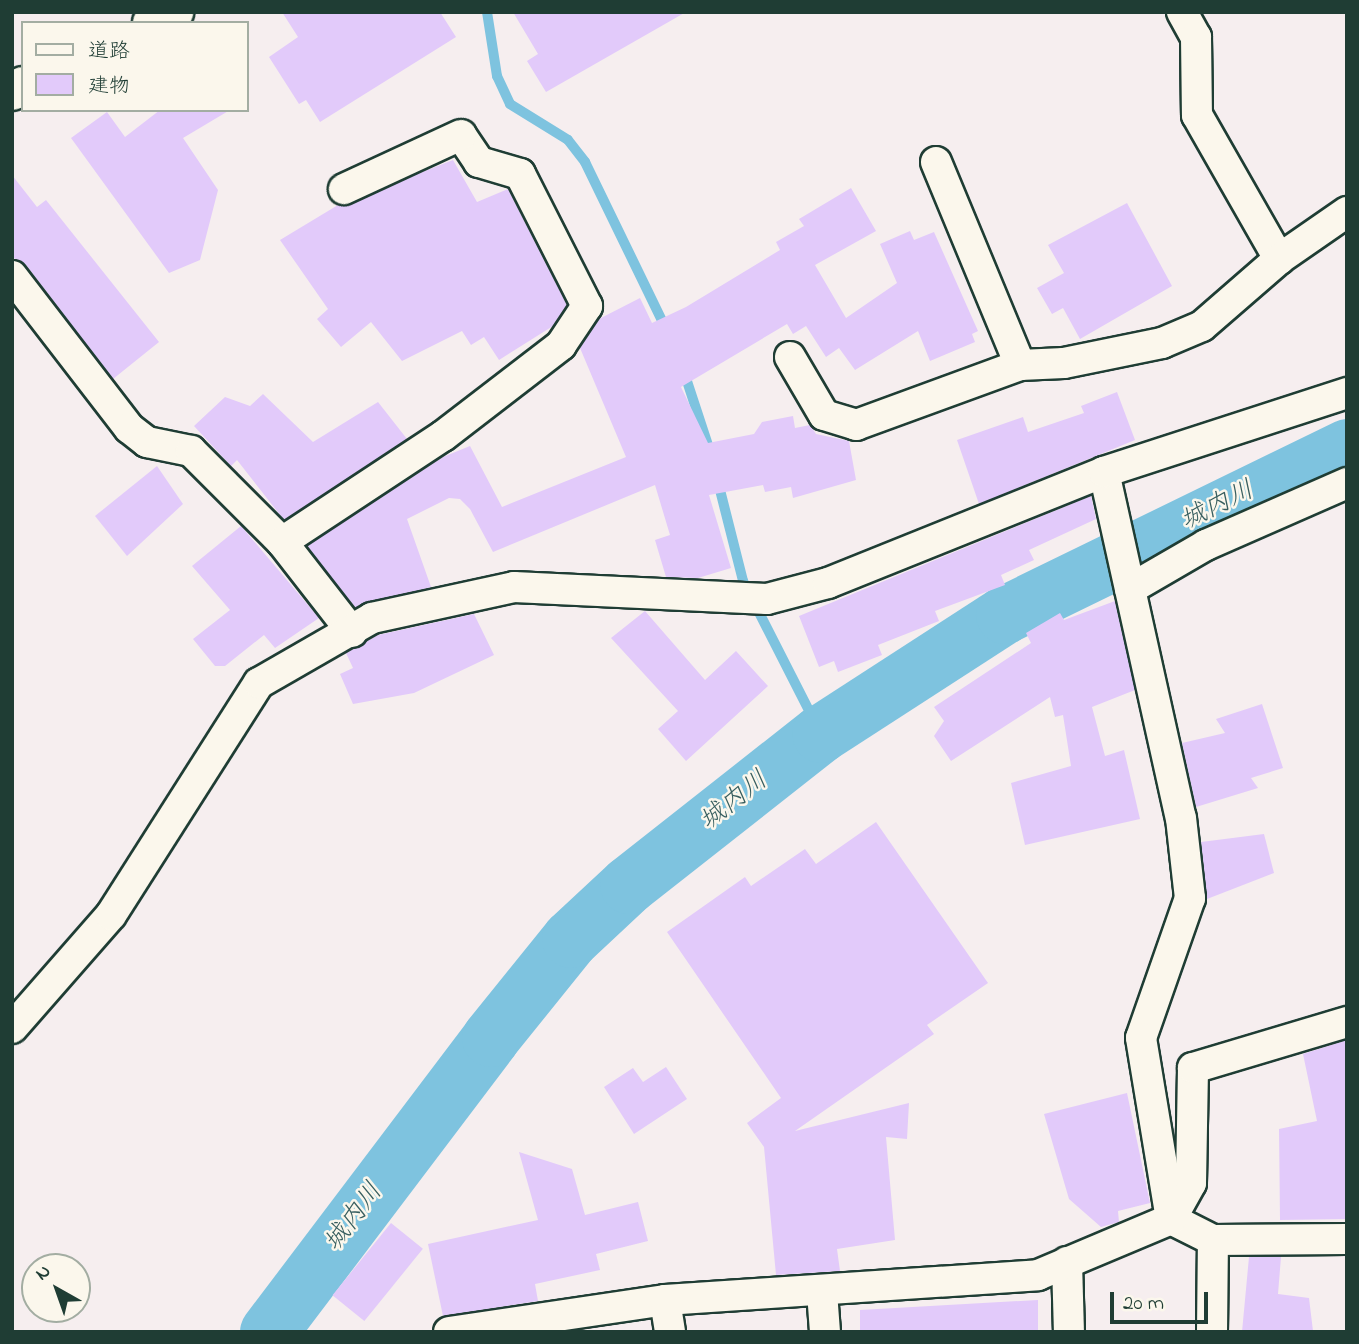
<!DOCTYPE html>
<meta charset="utf-8">
<style>
body{margin:0}
#map{position:relative;width:1359px;height:1344px;overflow:hidden;background:#f6eeef;font-family:"Indie Flower","Klee One",sans-serif}
div>[style]{position:absolute}
[style*='--x']{left:calc(var(--x)*1px);top:calc(var(--y)*1px);width:calc(var(--w)*1px);rotate:calc(var(--a)*1deg)}
.stream>*{height:10px;margin:-5px;padding:0 5px;transform-origin:5px;border-radius:5px;background:#7ec3df}
.river>*{height:58px;margin:-29px;padding:0 29px;transform-origin:29px;border-radius:29px;background:#7ec3df}
.building>*{inset:0;background:#e2cafa;transform-origin:0 0}
.roads{filter:drop-shadow(2px 0 #1f3d34) drop-shadow(-2px 0 #1f3d34) drop-shadow(0 2px #1f3d34) drop-shadow(0 -2px #1f3d34)}
.street>*{height:30px;margin:-15px;padding:0 15px;transform-origin:15px;border-radius:15px;background:#fbf7ec}
.highway>*{height:38px;margin:-19px;padding:0 19px;transform-origin:19px;border-radius:19px;background:#fbf7ec}
span{translate:-50% -50%;white-space:nowrap;text-align:center;line-height:1.15;-webkit-text-stroke:5px #fbf7ec;paint-order:stroke}
.water-label{font-size:26px;color:#375e5f;font-style:italic}
.frame{position:absolute;inset:0;border:14px solid #1f3d34;pointer-events:none}
.legend{position:absolute;left:21px;top:21px;width:228px;height:91px;box-sizing:border-box;background:#fbf7ec;border:2px solid #a3ada2;margin:0;padding:9px 12px;list-style:none;font-size:21px;color:#1f3d34}
.legend li{display:flex;align-items:center;gap:14px;height:35px}
.legend b{width:35px;border:2px solid #a3ada2}
.north{position:absolute;left:21px;top:1253px;width:70px;height:70px;box-sizing:border-box;background:#fbf7ec;border:2px solid #a3ada2;border-radius:50%;rotate:320deg;font-size:19px;font-weight:700;line-height:28px;text-align:center;color:#1f3d34}
.north::after{content:'';display:block;margin:auto;width:24px;height:32px;background:#1f3d34;clip-path:polygon(50% 0,100% 100%,50% 72%,0 100%)}
.scale{position:absolute;left:1110px;top:1292px;width:98px;height:32px;box-sizing:border-box;border:4px solid #1f3d34;border-top:0;padding-left:9px;font-size:21px;line-height:24px;white-space:nowrap;color:#1f3d34;-webkit-text-stroke:5px #fbf7ec;paint-order:stroke}
</style>
<div id="map">
<div class="stream">
<div style="--x:487;--y:12;--w:65;--a:81.1"></div>
<div style="--x:497;--y:76;--w:31;--a:65"></div>
<div style="--x:510;--y:104;--w:68;--a:31.8"></div>
<div style="--x:568;--y:140;--w:28;--a:52"></div>
<div style="--x:585;--y:162;--w:186;--a:64.1"></div>
<div style="--x:684;--y:372;--w:86;--a:71.8"></div>
<div style="--x:718;--y:482;--w:102;--a:75.8"></div>
<div style="--x:743;--y:581;--w:172;--a:63"></div>
</div>
<div class="river">
<div style="--x:269;--y:1332;--w:368;--a:-52.9"></div>
<div style="--x:491;--y:1038;--w:127;--a:-51.1"></div>
<div style="--x:571;--y:939;--w:79;--a:-43"></div>
<div style="--x:629;--y:885;--w:244;--a:-38.2"></div>
<div style="--x:821;--y:734;--w:219;--a:-32.9"></div>
<div style="--x:1005;--y:615;--w:381;--a:-26"></div>
</div>
<div class="building">
<div style="clip-path:polygon(282px 12px,440px 12px,456px 37px,320px 122px,306px 100px,299px 104px,269px 57px,298px 37px)"></div>
<div style="clip-path:polygon(513px 12px,686px 12px,546px 92px,527px 61px,538px 54px)"></div>
<div style="clip-path:polygon(160px 110px,230px 110px,183px 138px,218px 190px,200px 260px,169px 273px,71px 138px,107px 112px,125px 137px)"></div>
<div style="clip-path:polygon(453px 160px,477px 202px,508px 189px,567px 305px,553px 326px,499px 360px,484px 337px,471px 345px,462px 331px,402px 361px,371px 322px,341px 347px,317px 319px,328px 309px,280px 240px,338px 205px)"></div>
<div style="clip-path:polygon(12px 175px,37px 207px,46px 200px,159px 342px,113px 379px,26px 265px,12px 257px)"></div>
<div style="clip-path:polygon(851px 188px,876px 231px,815px 265px,846px 318px,897px 283px,880px 244px,910px 231px,914px 240px,934px 232px,978px 331px,972px 334px,975px 342px,930px 361px,918px 331px,855px 370px,839px 348px,826px 357px,806px 326px,793px 334px,787px 324px,681px 387px,708px 443px,754px 434px,762px 422px,793px 416px,795px 428px,810px 425px,816px 434px,849px 441px,856px 480px,793px 498px,791px 487px,765px 492px,763px 485px,709px 495px,731px 568px,698px 578px,666px 577px,655px 540px,670px 535px,655px 485px,493px 552px,470px 509px,460px 499px,449px 498px,407px 519px,431px 587px,355px 608px,307px 546px,443px 457px,470px 446px,502px 507px,626px 457px,580px 348px,599px 319px,640px 298px,652px 323px,686px 307px,780px 250px,776px 242px,804px 226px,799px 219px)"></div>
<div style="clip-path:polygon(1127px 203px,1172px 286px,1080px 339px,1063px 308px,1052px 314px,1037px 288px,1064px 273px,1048px 245px)"></div>
<div style="clip-path:polygon(1117px 392px,1135px 440px,979px 504px,957px 440px,1023px 417px,1028px 432px,1084px 413px,1081px 406px)"></div>
<div style="clip-path:polygon(263px 394px,313px 442px,378px 402px,407px 439px,284px 520px,237px 460px,231px 466px,194px 426px,225px 397px,250px 406px)"></div>
<div style="clip-path:polygon(157px 466px,183px 504px,127px 556px,95px 516px)"></div>
<div style="clip-path:polygon(1091px 496px,1096px 519px,1029px 550px,1034px 560px,1001px 575px,1005px 585px,935px 611px,939px 621px,878px 645px,882px 655px,838px 672px,834px 661px,819px 667px,799px 616px)"></div>
<div style="clip-path:polygon(241px 526px,319px 618px,275px 648px,264px 635px,225px 666px,215px 666px,193px 639px,230px 610px,192px 566px)"></div>
<div style="clip-path:polygon(1115px 601px,1135px 690px,1092px 707px,1105px 756px,1124px 750px,1140px 819px,1025px 845px,1011px 783px,1071px 766px,1063px 715px,1055px 717px,1050px 697px,951px 761px,934px 736px,944px 721px,934px 707px,1031px 643px,1026px 633px,1060px 613px,1064px 620px)"></div>
<div style="clip-path:polygon(645px 611px,705px 680px,736px 651px,768px 686px,686px 761px,658px 729px,678px 711px,611px 638px)"></div>
<div style="clip-path:polygon(474px 614px,494px 655px,414px 693px,353px 704px,340px 674px,353px 668px,346px 653px,378px 635px)"></div>
<div style="clip-path:polygon(1262px 704px,1283px 768px,1251px 778px,1258px 788px,1196px 807px,1182px 743px,1225px 733px,1216px 719px)"></div>
<div style="clip-path:polygon(876px 822px,988px 983px,927px 1025px,934px 1034px,795px 1131px,909px 1103px,907px 1139px,886px 1137px,895px 1240px,837px 1249px,840px 1271px,776px 1275px,764px 1147px,747px 1123px,781px 1098px,667px 932px,745px 877px,751px 886px,805px 849px,816px 864px)"></div>
<div style="clip-path:polygon(1264px 834px,1274px 873px,1207px 899px,1201px 842px)"></div>
<div style="clip-path:polygon(1347px 1040px,1347px 1219px,1280px 1220px,1279px 1129px,1317px 1121px,1303px 1054px)"></div>
<div style="clip-path:polygon(666px 1067px,687px 1099px,634px 1134px,604px 1087px,633px 1068px,643px 1082px)"></div>
<div style="clip-path:polygon(1127px 1093px,1150px 1203px,1118px 1211px,1119px 1222px,1101px 1227px,1069px 1199px,1044px 1114px)"></div>
<div style="clip-path:polygon(519px 1152px,572px 1169px,585px 1215px,638px 1202px,648px 1241px,596px 1254px,600px 1270px,535px 1284px,538px 1301px,443px 1316px,428px 1244px,538px 1220px)"></div>
<div style="left:391px;top:1223px;width:41px;height:93px;rotate:39deg"></div>
<div style="clip-path:polygon(1249px 1257px,1281px 1257px,1278px 1294px,1309px 1298px,1313px 1331px,1242px 1332px)"></div>
<div style="clip-path:polygon(1038px 1300px,1038px 1332px,860px 1332px,860px 1310px)"></div>
</div>
<div class="roads">
<div class="street">
<div style="--x:1182;--y:12;--w:29;--a:61"></div>
<div style="--x:1196;--y:37;--w:78;--a:89.3"></div>
<div style="--x:1197;--y:115;--w:166;--a:60.3"></div>
<div style="--x:936;--y:162;--w:220;--a:67.5"></div>
<div style="--x:1020;--y:365;--w:44;--a:-2.6"></div>
<div style="--x:1064;--y:363;--w:100;--a:-11.5"></div>
<div style="--x:1162;--y:343;--w:43;--a:-23"></div>
<div style="--x:1202;--y:326;--w:102;--a:-41"></div>
<div style="--x:1279;--y:259;--w:83;--a:-34.7"></div>
<div style="--x:12;--y:276;--w:192;--a:52.4"></div>
<div style="--x:129;--y:428;--w:23;--a:38"></div>
<div style="--x:147;--y:442;--w:45;--a:11.6"></div>
<div style="--x:191;--y:451;--w:129;--a:45"></div>
<div style="--x:282;--y:542;--w:114;--a:52.1"></div>
<div style="--x:790;--y:357;--w:67;--a:59.6"></div>
<div style="--x:824;--y:415;--w:34;--a:17"></div>
<div style="--x:856;--y:425;--w:175;--a:-20.1"></div>
<div style="--x:1104;--y:472;--w:354;--a:77.5"></div>
<div style="--x:1181;--y:818;--w:81;--a:83.6"></div>
<div style="--x:1190;--y:898;--w:148;--a:109.3"></div>
<div style="--x:1141;--y:1038;--w:183;--a:80.6"></div>
<div style="--x:1171;--y:1219;--w:47;--a:26.6"></div>
<div style="--x:1213;--y:1240;--w:134;--a:-0.4"></div>
<div style="--x:282;--y:542;--w:193;--a:-33.4"></div>
<div style="--x:443;--y:436;--w:149;--a:-37.6"></div>
<div style="--x:561;--y:345;--w:47;--a:-56.3"></div>
<div style="--x:587;--y:306;--w:148;--a:-116.9"></div>
<div style="--x:520;--y:174;--w:43;--a:-163.7"></div>
<div style="--x:479;--y:162;--w:32;--a:-124"></div>
<div style="--x:461;--y:135;--w:129;--a:155.2"></div>
<div style="--x:1130;--y:589;--w:88;--a:-30.1"></div>
<div style="--x:1206;--y:545;--w:154;--a:-23.7"></div>
<div style="--x:12;--y:1028;--w:150;--a:-48.8"></div>
<div style="--x:111;--y:915;--w:275;--a:-57.5"></div>
<div style="--x:259;--y:683;--w:130;--a:-29.9"></div>
<div style="--x:372;--y:618;--w:145;--a:-12.3"></div>
<div style="--x:514;--y:587;--w:253;--a:2.7"></div>
<div style="--x:767;--y:599;--w:63;--a:-14.7"></div>
<div style="--x:828;--y:583;--w:297;--a:-21.9"></div>
<div style="--x:1104;--y:472;--w:256;--a:-18"></div>
<div style="--x:1067;--y:1262;--w:70;--a:88.4"></div>
<div style="--x:822;--y:1292;--w:40;--a:85.7"></div>
<div style="--x:665;--y:1300;--w:32;--a:81"></div>
<div style="--x:449;--y:1332;--w:218;--a:-8.4"></div>
<div style="--x:665;--y:1300;--w:374;--a:-3.8"></div>
<div style="--x:1038;--y:1275;--w:144;--a:-22.8"></div>
<div style="--x:1171;--y:1219;--w:41;--a:-60.9"></div>
<div style="--x:1191;--y:1183;--w:115;--a:-89"></div>
<div style="--x:1193;--y:1068;--w:161;--a:-16.6"></div>
<div style="--x:1212;--y:1332;--w:92;--a:-89.4"></div>
</div>
<div class="highway">
<div style="--x:152;--y:23;--w:25;--a:-27"></div>
<div style="--x:12;--y:91;--w:12;--a:-24"></div>
</div>
</div>
<div class="water-label">
<span style="left:1218px;top:507px;rotate:-26deg">城内川</span>
<span style="left:735px;top:802px;rotate:-38deg">城内川</span>
<span style="left:355px;top:1218px;rotate:-53deg">城内川</span>
</div>
<div class="frame"></div>
<ul class="legend">
<li><b style="height:9px;background:#fbf7ec"></b>道路</li>
<li><b style="height:19px;background:#e2cafa"></b>建物</li>
</ul>
<div class="north">N</div>
<div class="scale">20 m</div>
</div>
